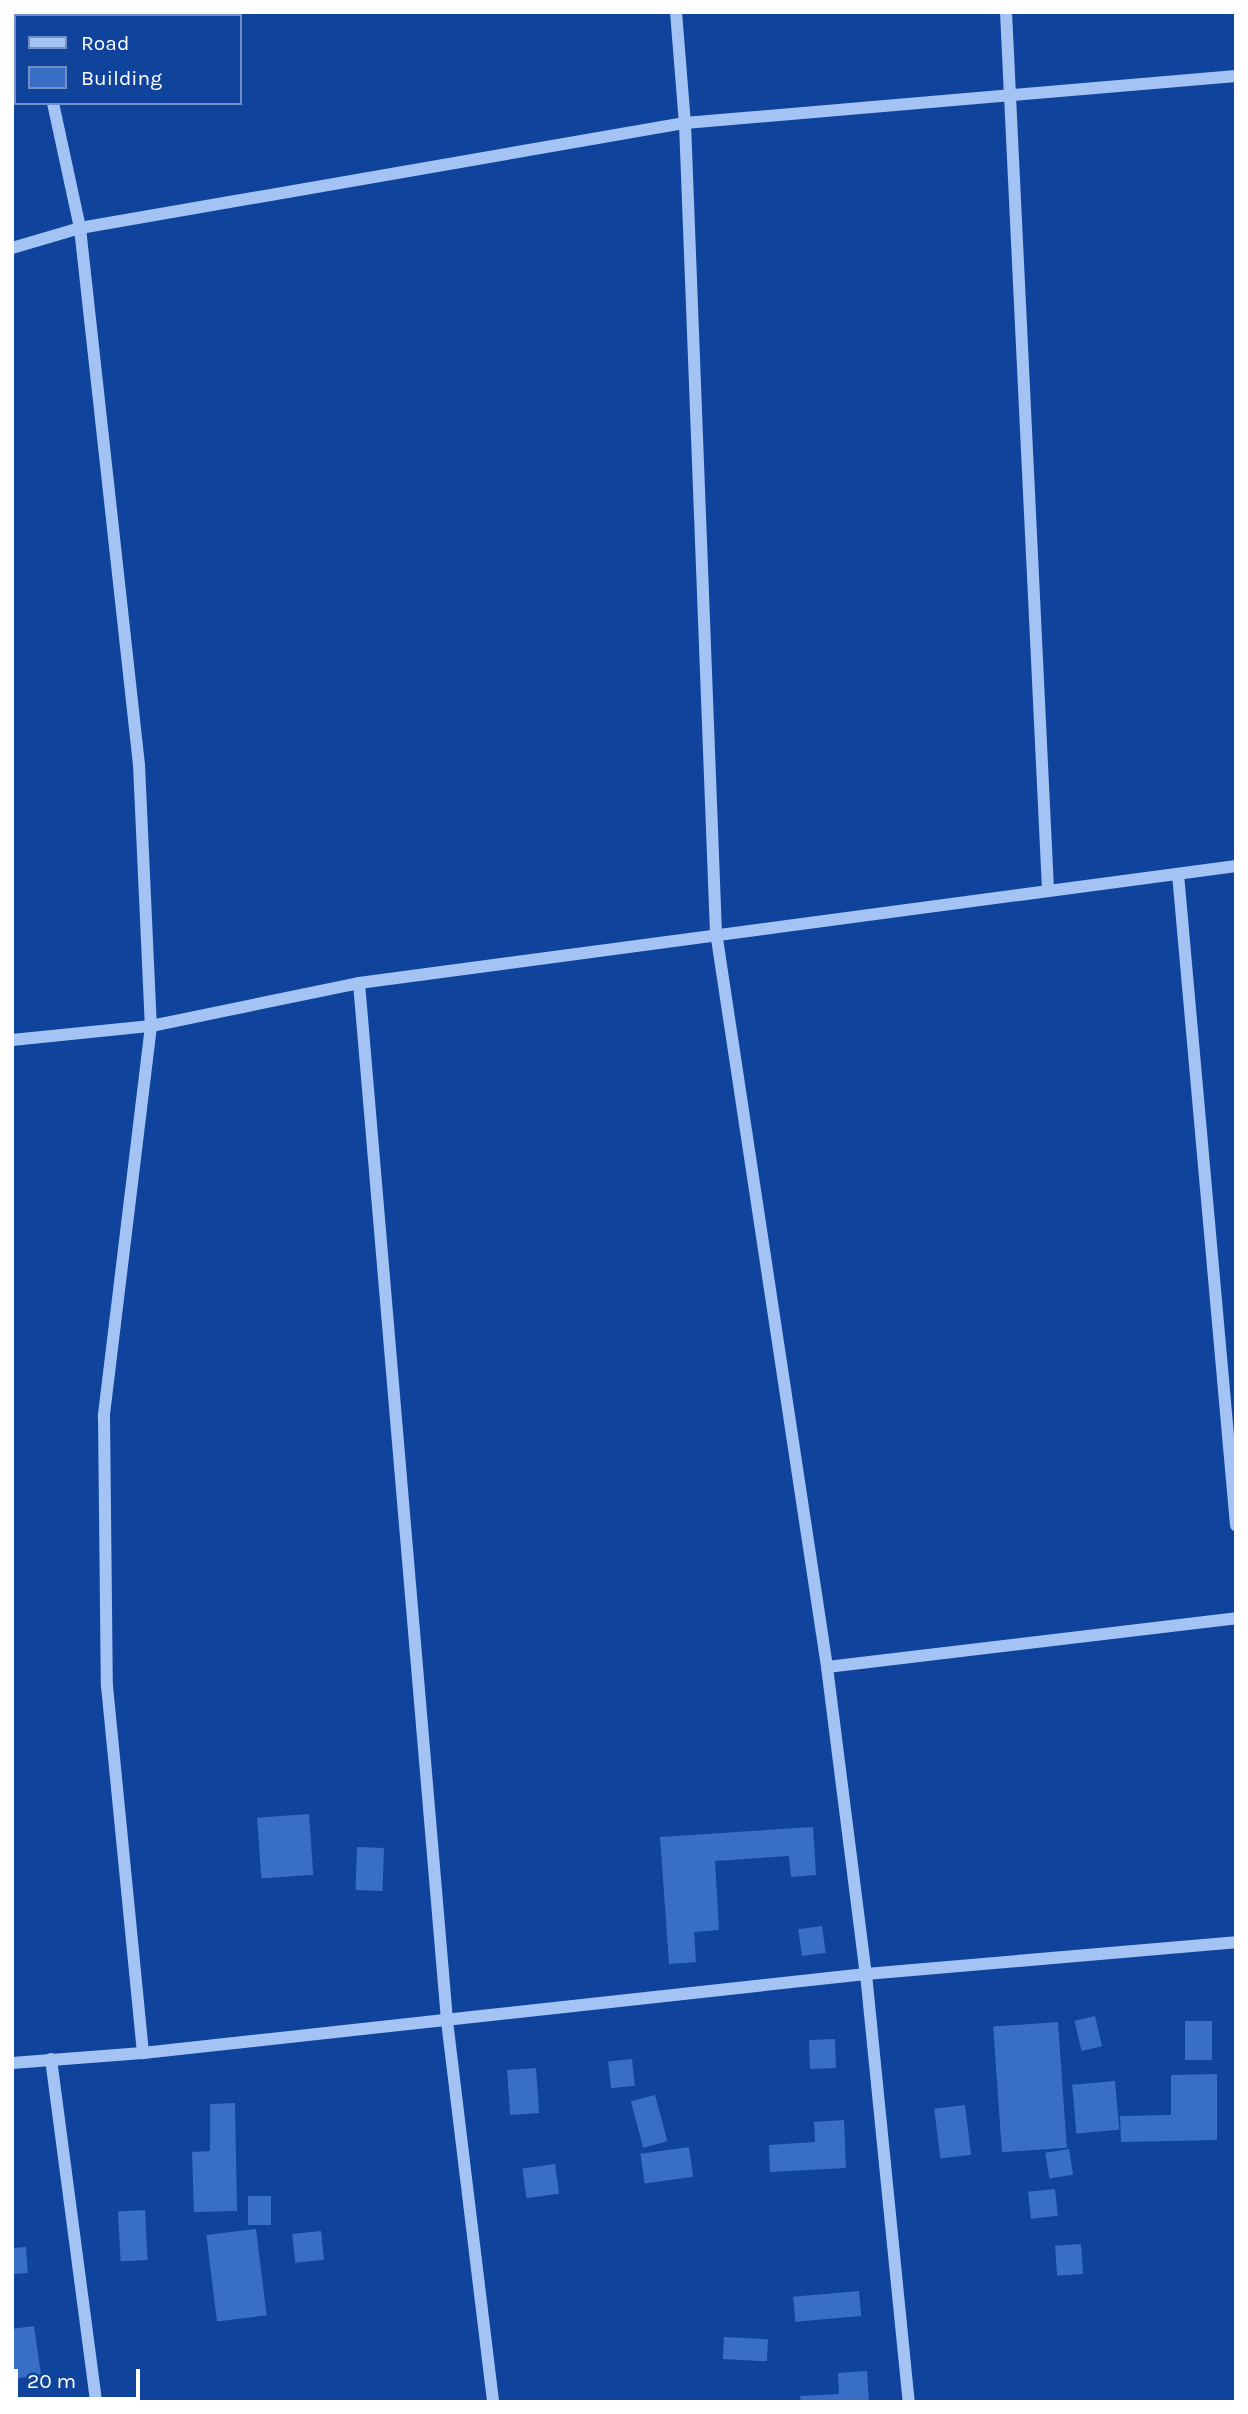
<!DOCTYPE html>
<style>
body{margin:0}
#map{position:relative;width:1248px;height:2414px;overflow:hidden;background:#10449c;font-family:Karla,sans-serif}
div>[style]{position:absolute}
[style*='--x']{left:calc(var(--x)*1px);top:calc(var(--y)*1px);width:calc(var(--w)*1px);rotate:calc(var(--a)*1deg)}
.building>*{inset:0;background:#386ec3;transform-origin:0 0}
.minor>*{height:12px;margin:-6px;padding:0 6px;transform-origin:6px;border-radius:6px;background:#a4c3f5}
span{translate:-50% -50%;white-space:nowrap;text-align:center;line-height:1.15;-webkit-text-stroke:7px #10449c;paint-order:stroke}
.frame{position:absolute;inset:0;border:14px solid #fff;pointer-events:none}
.legend{position:absolute;left:14px;top:14px;width:228px;height:91px;box-sizing:border-box;background:#10449c;border:2px solid #708fc4;margin:0;padding:9px 12px;list-style:none;font-size:21px;color:#fff}
.legend li{display:flex;align-items:center;gap:14px;height:35px}
.legend b{width:35px;border:2px solid #708fc4}
.scale{position:absolute;left:14px;top:2369px;width:126px;height:32px;box-sizing:border-box;border:4px solid #fff;border-top:0;padding-left:9px;font-size:21px;line-height:24px;white-space:nowrap;color:#fff;-webkit-text-stroke:5px #10449c;paint-order:stroke}
</style>
<div id="map">
<div class="building">
<div style="left:309px;top:1814px;width:61px;height:52px;rotate:86deg"></div>
<div style="clip-path:polygon(813px 1827px,816px 1875px,791px 1877px,789px 1856px,715px 1861px,719px 1930px,694px 1932px,696px 1962px,669px 1964px,660px 1837px)"></div>
<div style="left:357px;top:1847px;width:27px;height:43px;rotate:2deg"></div>
<div style="left:822px;top:1926px;width:27px;height:24px;rotate:82deg"></div>
<div style="left:1095px;top:2016px;width:31px;height:21px;rotate:77deg"></div>
<div style="left:1185px;top:2021px;width:27px;height:39px"></div>
<div style="left:1058px;top:2022px;width:126px;height:65px;rotate:86deg"></div>
<div style="left:835px;top:2039px;width:29px;height:26px;rotate:88deg"></div>
<div style="left:632px;top:2059px;width:27px;height:24px;rotate:84deg"></div>
<div style="left:536px;top:2068px;width:45px;height:29px;rotate:86deg"></div>
<div style="clip-path:polygon(1217px 2074px,1217px 2140px,1121px 2142px,1120px 2116px,1171px 2115px,1171px 2075px)"></div>
<div style="left:1115px;top:2081px;width:49px;height:43px;rotate:85deg"></div>
<div style="left:655px;top:2095px;width:48px;height:25px;rotate:75deg"></div>
<div style="clip-path:polygon(235px 2103px,237px 2211px,194px 2212px,192px 2152px,210px 2151px,210px 2104px)"></div>
<div style="left:965px;top:2105px;width:50px;height:31px;rotate:83deg"></div>
<div style="clip-path:polygon(844px 2120px,846px 2168px,770px 2172px,769px 2145px,815px 2142px,814px 2122px)"></div>
<div style="left:689px;top:2147px;width:30px;height:49px;rotate:82deg"></div>
<div style="left:1069px;top:2149px;width:26px;height:24px;rotate:81deg"></div>
<div style="left:555px;top:2164px;width:30px;height:33px;rotate:82deg"></div>
<div style="left:1055px;top:2189px;width:27px;height:27px;rotate:84deg"></div>
<div style="left:248px;top:2196px;width:23px;height:29px"></div>
<div style="left:145px;top:2210px;width:50px;height:27px;rotate:87deg"></div>
<div style="left:256px;top:2229px;width:87px;height:50px;rotate:83deg"></div>
<div style="left:321px;top:2231px;width:29px;height:29px;rotate:84deg"></div>
<div style="left:1081px;top:2244px;width:30px;height:26px;rotate:86deg"></div>
<div style="left:26px;top:2247px;width:26px;height:14px;rotate:86deg"></div>
<div style="left:859px;top:2291px;width:25px;height:66px;rotate:85deg"></div>
<div style="clip-path:polygon(34px 2326px,41px 2375px,12px 2379px,12px 2329px)"></div>
<div style="left:724px;top:2337px;width:44px;height:22px;rotate:3deg"></div>
<div style="clip-path:polygon(867px 2371px,869px 2402px,801px 2402px,800px 2396px,839px 2394px,838px 2373px)"></div>
</div>
<div class="minor">
<div style="--x:33;--y:12;--w:4;--a:76"></div>
<div style="--x:676;--y:12;--w:111;--a:85.4"></div>
<div style="--x:685;--y:123;--w:810;--a:87.81"></div>
<div style="--x:716;--y:932;--w:743;--a:81.41"></div>
<div style="--x:827;--y:1667;--w:309;--a:82.8"></div>
<div style="--x:866;--y:1974;--w:430;--a:84.3"></div>
<div style="--x:1006;--y:12;--w:879;--a:87.26"></div>
<div style="--x:53;--y:103;--w:128;--a:77.8"></div>
<div style="--x:80;--y:228;--w:540;--a:83.73"></div>
<div style="--x:139;--y:765;--w:261;--a:87.4"></div>
<div style="--x:151;--y:1026;--w:393;--a:96.9"></div>
<div style="--x:104;--y:1416;--w:270;--a:89.4"></div>
<div style="--x:107;--y:1686;--w:369;--a:84.4"></div>
<div style="--x:12;--y:248;--w:71;--a:-16.4"></div>
<div style="--x:80;--y:228;--w:614;--a:-9.85"></div>
<div style="--x:685;--y:123;--w:553;--a:-4.88"></div>
<div style="--x:1178;--y:874;--w:654;--a:84.91"></div>
<div style="--x:359;--y:983;--w:1042;--a:85.15"></div>
<div style="--x:447;--y:2021;--w:384;--a:83.1"></div>
<div style="--x:12;--y:1040;--w:140;--a:-5.8"></div>
<div style="--x:151;--y:1026;--w:212;--a:-11.7"></div>
<div style="--x:359;--y:983;--w:885;--a:-7.6"></div>
<div style="--x:827;--y:1667;--w:412;--a:-6.8"></div>
<div style="--x:51;--y:2059;--w:346;--a:82.5"></div>
<div style="--x:12;--y:2063;--w:131;--a:-4.4"></div>
<div style="--x:143;--y:2053;--w:727;--a:-6.24"></div>
<div style="--x:866;--y:1974;--w:371;--a:-4.9"></div>
</div>
<div class="frame"></div>
<ul class="legend">
<li><b style="height:9px;background:#a4c3f5"></b>Road</li>
<li><b style="height:19px;background:#386ec3"></b>Building</li>
</ul>
<div class="scale">20 m</div>
</div>
